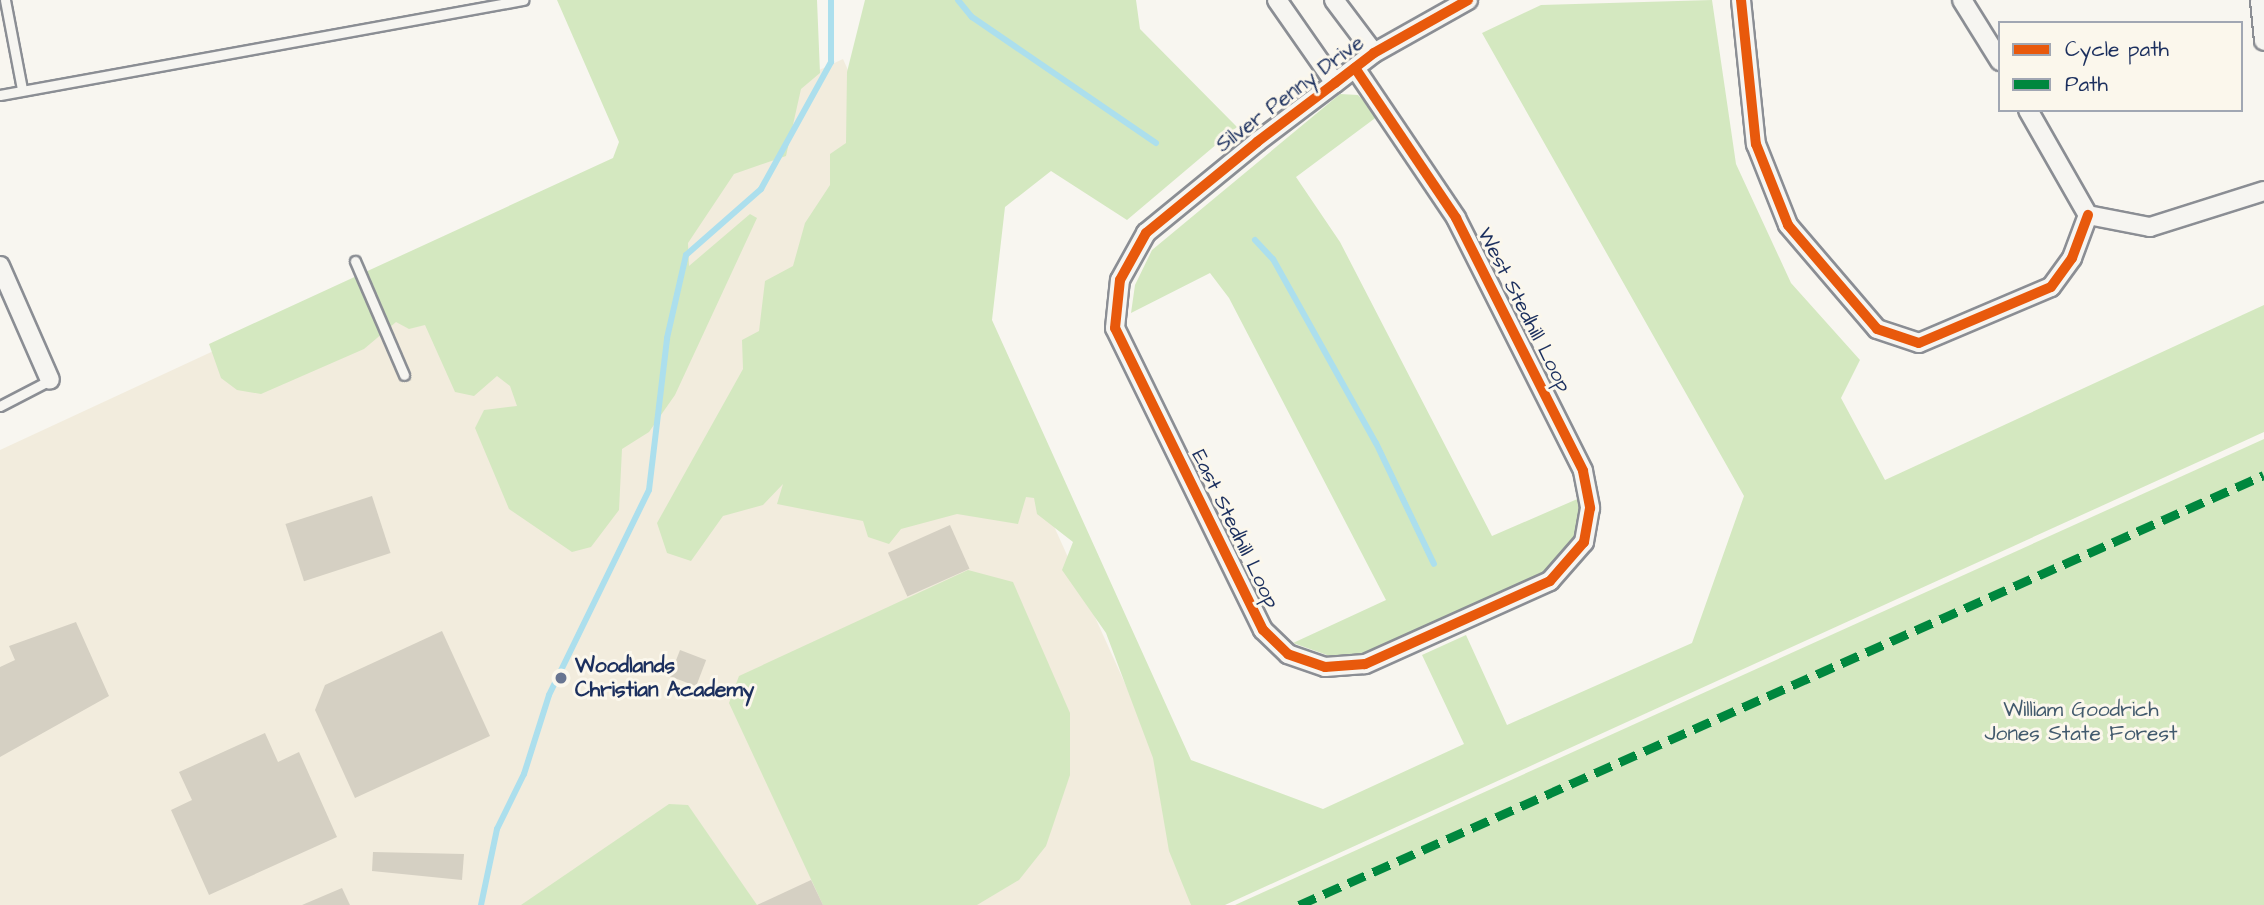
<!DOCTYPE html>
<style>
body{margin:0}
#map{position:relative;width:2264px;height:905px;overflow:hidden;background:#f8f6f0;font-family:"Architects Daughter",sans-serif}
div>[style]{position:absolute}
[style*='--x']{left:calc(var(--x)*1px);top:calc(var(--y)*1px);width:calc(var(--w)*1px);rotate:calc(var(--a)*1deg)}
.built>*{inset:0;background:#f2ecdd}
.green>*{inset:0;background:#d4e8c0}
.stream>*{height:6px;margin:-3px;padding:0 3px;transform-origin:3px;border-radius:3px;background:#acdfed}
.building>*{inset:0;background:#d5d0c3;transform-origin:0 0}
.roads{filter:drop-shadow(2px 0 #8b8e94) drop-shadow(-2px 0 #8b8e94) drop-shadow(0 2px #8b8e94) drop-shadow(0 -2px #8b8e94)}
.lane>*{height:9px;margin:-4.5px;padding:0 4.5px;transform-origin:4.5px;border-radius:4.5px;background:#f6f5f1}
.street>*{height:18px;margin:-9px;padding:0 9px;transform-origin:9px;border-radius:9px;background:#f6f5f1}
.quiet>*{height:9px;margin-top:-4.5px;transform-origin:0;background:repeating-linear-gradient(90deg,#00873e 0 18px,transparent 0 27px)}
.cycleway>*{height:10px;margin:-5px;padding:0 5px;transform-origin:5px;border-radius:5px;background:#e8590c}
.dots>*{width:19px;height:19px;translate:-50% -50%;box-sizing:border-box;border:4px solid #fbf7ec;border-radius:50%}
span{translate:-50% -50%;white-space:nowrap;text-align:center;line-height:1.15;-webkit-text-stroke:6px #fbf7ec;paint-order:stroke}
.street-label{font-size:21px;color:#1b2f5e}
.poi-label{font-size:21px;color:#1b2f5e;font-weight:700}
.left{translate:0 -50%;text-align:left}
.park-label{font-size:21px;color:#425a6d}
.legend{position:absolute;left:1998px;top:21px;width:245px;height:91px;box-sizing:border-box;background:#fbf7ec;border:2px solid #a1a7b3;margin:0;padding:9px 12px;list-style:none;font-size:21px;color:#1b2f5e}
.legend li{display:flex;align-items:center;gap:14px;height:35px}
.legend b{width:35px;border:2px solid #a1a7b3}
</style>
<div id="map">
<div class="built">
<div style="clip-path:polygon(843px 59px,1225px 905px,0 905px,0 450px)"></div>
</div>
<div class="green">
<div style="clip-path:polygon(557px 0,817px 0,820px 73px,801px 89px,786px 156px,734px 174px,688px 243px,689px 266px,750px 214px,757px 218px,675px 395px,649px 432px,622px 449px,619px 510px,591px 547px,572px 552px,509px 509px,475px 428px,484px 410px,517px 406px,510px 386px,497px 376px,474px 396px,455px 392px,425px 325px,409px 329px,396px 322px,364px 349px,261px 394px,237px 390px,221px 378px,209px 344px,613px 158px,619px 142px)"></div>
<div style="clip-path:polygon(865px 0,1136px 0,1140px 29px,1237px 127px,1127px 220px,1051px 171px,1005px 207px,992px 320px,1191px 760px,1323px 809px,1464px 744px,1422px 655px,1466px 635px,1507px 725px,1692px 643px,1744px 496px,1482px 33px,1541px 5px,1712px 0,1736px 164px,1791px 283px,1860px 360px,1841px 398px,1885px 480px,2264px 305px,2264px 432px,1225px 905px,1191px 905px,1169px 851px,1153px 758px,1106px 633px,1062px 570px,1073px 542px,1037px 514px,1034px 498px,1026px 497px,1018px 524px,957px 514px,901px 529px,889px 544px,868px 537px,863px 521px,777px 504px,783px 484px,763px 505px,723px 516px,691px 561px,667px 553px,657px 523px,743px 369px,742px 340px,759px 331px,765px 281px,793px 266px,805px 223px,830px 185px,830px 154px,846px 143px,847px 72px)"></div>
<div style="clip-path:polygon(1340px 94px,1358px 95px,1378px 116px,1296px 177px,1340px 242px,1492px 536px,1582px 497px,1580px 534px,1541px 578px,1362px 657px,1341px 660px,1293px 643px,1386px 600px,1229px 298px,1210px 273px,1131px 313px,1135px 285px,1152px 250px)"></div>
<div style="clip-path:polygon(2264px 439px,2264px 905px,1235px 905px)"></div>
<div style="clip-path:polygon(968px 570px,1013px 582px,1070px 713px,1070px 775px,1046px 846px,1019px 880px,977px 905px,823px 905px,729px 703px,739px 676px)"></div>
<div style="clip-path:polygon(669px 804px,688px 805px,757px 905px,521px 905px)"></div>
</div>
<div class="stream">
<div style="--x:958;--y:0;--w:22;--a:51"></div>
<div style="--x:972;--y:17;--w:223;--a:34.4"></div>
<div style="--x:1255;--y:240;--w:26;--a:47"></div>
<div style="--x:1273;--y:259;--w:211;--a:60.8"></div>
<div style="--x:1376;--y:443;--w:134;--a:64.4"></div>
<div style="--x:481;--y:905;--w:78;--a:-78.1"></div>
<div style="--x:497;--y:829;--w:61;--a:-63.9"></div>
<div style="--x:524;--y:774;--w:83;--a:-72.4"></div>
<div style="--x:549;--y:695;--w:228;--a:-64"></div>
<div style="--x:649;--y:490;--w:153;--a:-83.2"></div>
<div style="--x:667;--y:338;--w:85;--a:-77.1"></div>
<div style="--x:686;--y:255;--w:100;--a:-41.3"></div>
<div style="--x:761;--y:189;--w:145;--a:-61.1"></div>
<div style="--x:831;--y:62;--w:62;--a:-90"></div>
</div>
<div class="building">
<div style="left:372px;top:496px;width:60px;height:91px;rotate:72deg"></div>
<div style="left:950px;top:525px;width:48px;height:68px;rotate:66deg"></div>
<div style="clip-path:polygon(76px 622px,109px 696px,0 757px,0 667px,15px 660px,9px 646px)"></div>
<div style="clip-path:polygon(442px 631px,490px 736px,355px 798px,315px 710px,325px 685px)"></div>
<div style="left:680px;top:650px;width:28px;height:28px;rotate:21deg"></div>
<div style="clip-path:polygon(265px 733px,278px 762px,299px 752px,337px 837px,209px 895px,171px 810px,192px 800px,179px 772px)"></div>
<div style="clip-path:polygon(373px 852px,464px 854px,462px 880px,372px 871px)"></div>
<div style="clip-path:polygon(811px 880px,823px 905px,757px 905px)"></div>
<div style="clip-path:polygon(342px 888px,350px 905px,302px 905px)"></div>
</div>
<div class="roads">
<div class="lane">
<div style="--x:5;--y:0;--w:91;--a:79.2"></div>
<div style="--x:0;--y:95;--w:532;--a:-10.3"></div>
<div style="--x:355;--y:261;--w:124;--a:66.7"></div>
<div style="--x:0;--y:406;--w:56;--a:-27.5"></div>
</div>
<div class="street">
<div style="--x:1277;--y:0;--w:101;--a:55.1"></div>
<div style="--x:1334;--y:0;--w:66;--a:53"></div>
<div style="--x:1741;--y:0;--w:145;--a:84.1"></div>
<div style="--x:1756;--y:144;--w:87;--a:68.4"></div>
<div style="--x:1788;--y:225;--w:137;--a:49.4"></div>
<div style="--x:1877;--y:329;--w:44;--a:18.4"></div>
<div style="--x:1919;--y:343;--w:143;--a:-23"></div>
<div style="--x:2051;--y:287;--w:36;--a:-54"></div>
<div style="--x:2072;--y:258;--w:46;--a:-69.6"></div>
<div style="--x:1962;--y:0;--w:72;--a:58.1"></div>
<div style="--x:2260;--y:0;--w:41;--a:84.4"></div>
<div style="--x:1355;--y:68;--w:181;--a:56"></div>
<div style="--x:1456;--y:218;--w:283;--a:63.3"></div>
<div style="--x:1583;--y:471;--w:38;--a:79"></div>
<div style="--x:1590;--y:508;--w:35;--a:100"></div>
<div style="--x:1584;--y:542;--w:52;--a:131.1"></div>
<div style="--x:1550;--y:581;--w:203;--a:155.8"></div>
<div style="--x:1365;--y:664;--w:40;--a:175.7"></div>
<div style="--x:1325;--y:667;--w:39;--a:-161"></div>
<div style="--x:1288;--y:654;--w:35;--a:-136"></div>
<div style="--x:1263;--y:630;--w:336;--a:-116.1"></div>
<div style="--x:1115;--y:328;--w:48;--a:-84.1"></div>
<div style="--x:1120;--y:280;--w:54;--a:-61"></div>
<div style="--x:1146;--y:233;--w:144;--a:-39.3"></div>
<div style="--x:1257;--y:142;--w:98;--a:-37.1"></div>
<div style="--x:1335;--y:83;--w:49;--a:-37.6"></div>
<div style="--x:1374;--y:53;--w:108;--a:-29.4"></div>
<div style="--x:2028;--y:110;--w:121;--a:60.3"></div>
<div style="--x:2088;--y:215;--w:63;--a:11"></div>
<div style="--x:2150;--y:227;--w:120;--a:-17.5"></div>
<div style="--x:0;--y:266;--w:124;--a:66.3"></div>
</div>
</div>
<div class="quiet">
<div style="--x:1299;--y:905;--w:1056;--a:-24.02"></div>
</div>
<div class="cycleway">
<div style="--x:1741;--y:0;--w:145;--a:84.1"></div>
<div style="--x:1756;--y:144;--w:87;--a:68.4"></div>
<div style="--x:1788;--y:225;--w:137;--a:49.4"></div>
<div style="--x:1877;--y:329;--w:44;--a:18.4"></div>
<div style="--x:1919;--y:343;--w:143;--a:-23"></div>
<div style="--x:2051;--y:287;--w:36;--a:-54"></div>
<div style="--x:2072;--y:258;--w:46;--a:-69.6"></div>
<div style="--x:1355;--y:68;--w:181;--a:56"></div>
<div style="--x:1456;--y:218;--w:283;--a:63.3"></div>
<div style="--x:1583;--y:471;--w:38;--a:79"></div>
<div style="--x:1590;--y:508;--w:35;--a:100"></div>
<div style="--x:1584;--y:542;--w:52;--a:131.1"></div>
<div style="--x:1550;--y:581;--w:203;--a:155.8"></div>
<div style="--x:1365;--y:664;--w:40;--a:175.7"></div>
<div style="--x:1325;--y:667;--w:39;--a:-161"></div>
<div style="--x:1288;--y:654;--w:35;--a:-136"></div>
<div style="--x:1263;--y:630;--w:336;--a:-116.1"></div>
<div style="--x:1115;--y:328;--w:48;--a:-84.1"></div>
<div style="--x:1120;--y:280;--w:54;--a:-61"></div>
<div style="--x:1146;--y:233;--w:144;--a:-39.3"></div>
<div style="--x:1257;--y:142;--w:98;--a:-37.1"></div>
<div style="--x:1335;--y:83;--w:49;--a:-37.6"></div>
<div style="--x:1374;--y:53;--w:108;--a:-29.4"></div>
</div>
<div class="dots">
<div style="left:561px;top:678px;background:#687591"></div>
</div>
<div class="street-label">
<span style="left:1290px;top:94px;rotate:-37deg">Silver Penny Drive</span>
<span style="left:1524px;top:310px;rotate:63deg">West Stedhill Loop</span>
<span style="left:1235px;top:529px;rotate:64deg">East Stedhill Loop</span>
</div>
<div class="poi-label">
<span class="left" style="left:575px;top:678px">Woodlands<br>Christian Academy</span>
</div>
<div class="park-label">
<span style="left:2081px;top:722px">William Goodrich<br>Jones State Forest</span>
</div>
<ul class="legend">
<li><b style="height:9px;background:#e8590c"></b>Cycle path</li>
<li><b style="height:9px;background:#00873e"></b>Path</li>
</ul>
</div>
